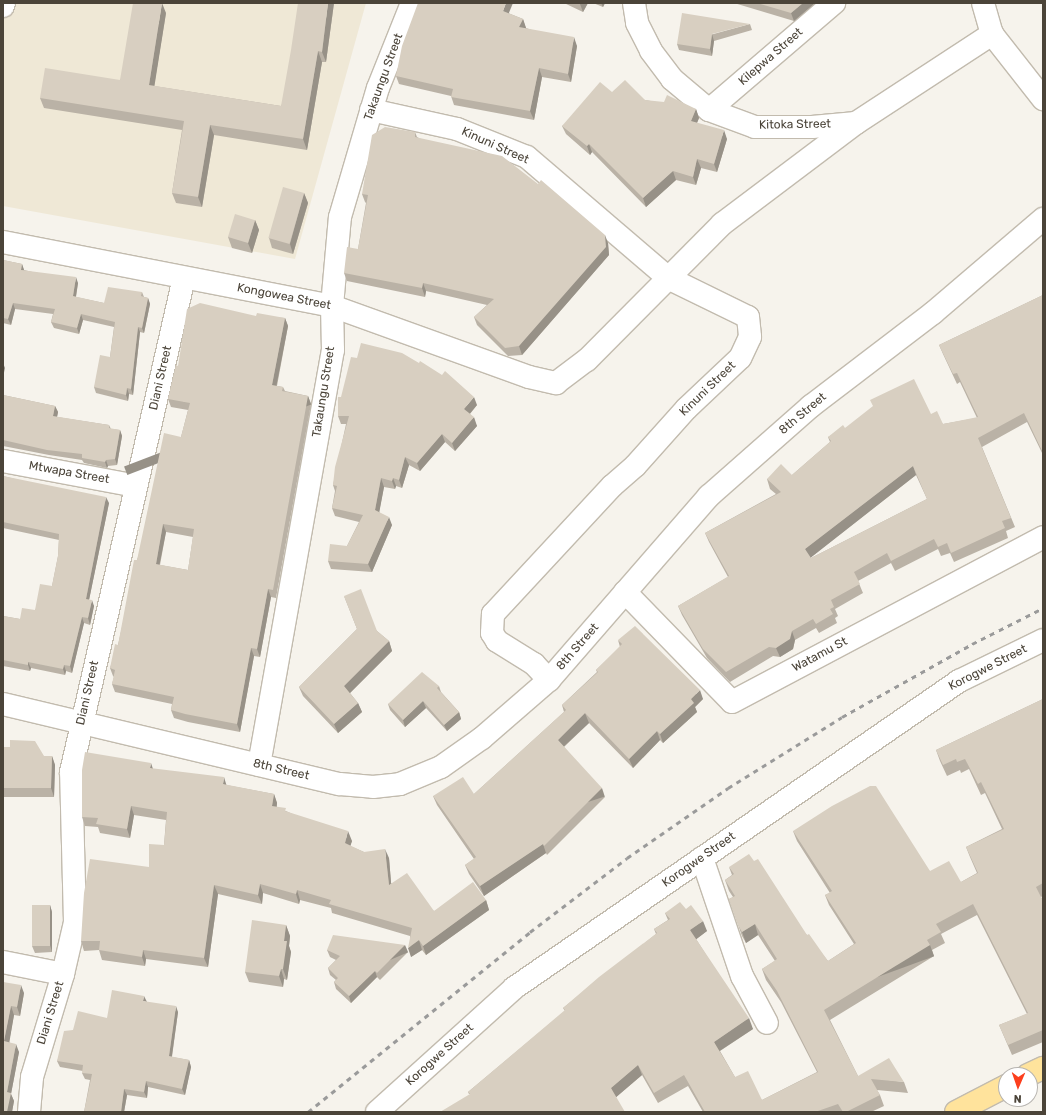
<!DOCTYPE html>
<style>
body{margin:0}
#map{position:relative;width:1046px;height:1115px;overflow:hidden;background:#f6f3ec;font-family:Rubik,sans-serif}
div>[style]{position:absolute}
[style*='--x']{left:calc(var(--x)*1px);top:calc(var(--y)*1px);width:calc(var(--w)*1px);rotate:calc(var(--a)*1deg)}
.education>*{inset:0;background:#efe8d6}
.roads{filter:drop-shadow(1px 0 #c2bbae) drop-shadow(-1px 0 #c2bbae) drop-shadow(0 1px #c2bbae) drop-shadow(0 -1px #c2bbae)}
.minor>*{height:22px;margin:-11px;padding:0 11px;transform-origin:11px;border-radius:11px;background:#fff}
.major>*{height:22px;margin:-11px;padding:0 11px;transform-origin:11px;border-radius:11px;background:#ffe39c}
.rail>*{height:3px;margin-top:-1.5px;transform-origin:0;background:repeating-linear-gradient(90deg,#9a9a9a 0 5px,transparent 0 10px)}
.wall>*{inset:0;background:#bab2a6}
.shaded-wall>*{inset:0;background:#979187;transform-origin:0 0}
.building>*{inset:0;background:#d8cfc1;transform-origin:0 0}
span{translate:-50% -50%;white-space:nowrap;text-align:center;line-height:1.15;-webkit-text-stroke:4px #fff;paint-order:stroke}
.street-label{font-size:12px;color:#4b4439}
.frame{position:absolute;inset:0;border:4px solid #4b4439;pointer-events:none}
.north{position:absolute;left:998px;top:1067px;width:40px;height:40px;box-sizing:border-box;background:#fff;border:1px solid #b7b4b0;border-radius:50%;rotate:182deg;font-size:11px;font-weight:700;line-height:16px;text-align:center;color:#4b4439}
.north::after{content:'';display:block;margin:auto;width:14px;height:18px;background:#fc3f1d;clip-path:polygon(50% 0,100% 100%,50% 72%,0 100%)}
</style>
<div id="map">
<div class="education">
<div style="clip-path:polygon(3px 3px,366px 3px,295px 259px,3px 206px)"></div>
</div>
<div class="roads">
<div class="minor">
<div style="--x:634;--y:3;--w:20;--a:81"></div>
<div style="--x:637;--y:23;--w:31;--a:63"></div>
<div style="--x:651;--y:51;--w:35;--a:53"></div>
<div style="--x:672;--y:79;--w:48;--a:40"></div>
<div style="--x:709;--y:110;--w:49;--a:20.3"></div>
<div style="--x:755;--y:127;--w:57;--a:0"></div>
<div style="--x:812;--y:127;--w:44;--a:-5.2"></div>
<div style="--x:856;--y:123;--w:163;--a:-33.2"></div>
<div style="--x:983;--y:3;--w:32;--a:74"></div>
<div style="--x:992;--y:34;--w:83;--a:51.9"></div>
<div style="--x:3;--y:6;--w:3;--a:-72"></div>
<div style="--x:371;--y:110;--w:88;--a:12.5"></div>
<div style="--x:457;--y:129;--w:75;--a:21.8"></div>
<div style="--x:527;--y:157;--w:186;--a:40.6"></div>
<div style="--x:668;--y:278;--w:89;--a:26"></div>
<div style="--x:748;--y:317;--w:20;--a:84"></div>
<div style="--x:750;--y:337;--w:23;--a:115"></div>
<div style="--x:740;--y:358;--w:74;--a:136.6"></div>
<div style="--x:686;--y:409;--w:76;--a:131.8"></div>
<div style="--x:635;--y:466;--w:30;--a:139"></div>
<div style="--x:612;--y:486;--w:175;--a:132.9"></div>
<div style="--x:493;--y:614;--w:19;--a:93"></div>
<div style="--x:492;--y:633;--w:9;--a:58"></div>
<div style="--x:497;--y:641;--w:44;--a:31.9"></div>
<div style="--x:534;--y:664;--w:22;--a:47"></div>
<div style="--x:709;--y:110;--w:165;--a:-40.6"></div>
<div style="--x:3;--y:242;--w:335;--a:11"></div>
<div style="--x:332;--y:306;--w:209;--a:19.8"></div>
<div style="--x:529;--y:377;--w:28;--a:13"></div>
<div style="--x:556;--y:383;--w:39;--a:-37"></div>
<div style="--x:587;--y:360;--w:192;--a:-45.2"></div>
<div style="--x:722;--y:224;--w:168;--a:-37"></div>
<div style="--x:3;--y:461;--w:135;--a:10.6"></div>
<div style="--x:625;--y:592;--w:153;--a:45.8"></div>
<div style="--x:732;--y:702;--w:352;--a:-27.9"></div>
<div style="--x:3;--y:704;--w:346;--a:13.4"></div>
<div style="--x:340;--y:784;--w:33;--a:5"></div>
<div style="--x:373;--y:787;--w:27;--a:-6"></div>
<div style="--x:400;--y:784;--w:44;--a:-22.5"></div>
<div style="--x:441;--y:767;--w:50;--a:-35.3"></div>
<div style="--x:482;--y:738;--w:89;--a:-40.9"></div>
<div style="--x:549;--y:680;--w:244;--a:-49"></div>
<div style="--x:709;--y:496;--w:136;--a:-41.4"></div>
<div style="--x:811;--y:406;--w:153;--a:-37.3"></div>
<div style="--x:933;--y:313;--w:145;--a:-40.5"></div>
<div style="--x:259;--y:765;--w:422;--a:-79.9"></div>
<div style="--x:333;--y:350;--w:44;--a:-91.3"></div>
<div style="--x:332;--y:306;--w:89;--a:-84.9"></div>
<div style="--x:340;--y:217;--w:134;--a:-73.6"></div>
<div style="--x:378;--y:88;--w:92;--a:-68.2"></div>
<div style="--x:702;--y:858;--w:125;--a:71.3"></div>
<div style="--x:742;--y:976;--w:53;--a:62"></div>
<div style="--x:3;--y:962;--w:61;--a:11.3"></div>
<div style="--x:29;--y:1112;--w:35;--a:-85"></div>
<div style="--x:32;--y:1077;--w:108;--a:-73.2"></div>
<div style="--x:63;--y:974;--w:53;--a:-77"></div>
<div style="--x:75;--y:922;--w:150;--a:-91.5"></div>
<div style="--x:71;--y:772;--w:507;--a:-77.12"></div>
<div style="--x:377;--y:1112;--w:185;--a:-42.1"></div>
<div style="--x:514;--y:988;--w:541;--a:-34.6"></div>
<div style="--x:959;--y:681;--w:93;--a:-26"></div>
</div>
<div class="major">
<div style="--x:1028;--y:1075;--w:17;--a:-25"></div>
<div style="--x:956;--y:1112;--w:56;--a:-27.5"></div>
</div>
</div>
<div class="rail">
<div style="--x:308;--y:1112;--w:286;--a:-39"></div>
<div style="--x:530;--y:932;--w:122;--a:-37.3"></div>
<div style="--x:627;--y:858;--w:123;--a:-34.7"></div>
<div style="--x:728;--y:788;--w:134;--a:-31.9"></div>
<div style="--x:842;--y:717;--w:149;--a:-29.3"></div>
<div style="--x:972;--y:644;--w:80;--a:-26.9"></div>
</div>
<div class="wall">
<div style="clip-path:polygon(334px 3px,326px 62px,322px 62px,307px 150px,214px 135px,202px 207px,176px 203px,172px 193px,182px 130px,44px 108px,40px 98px,120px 80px,166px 13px,154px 86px,281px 106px)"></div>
<div style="clip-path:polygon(564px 3px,588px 3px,583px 12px)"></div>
<div style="clip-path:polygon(593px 3px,605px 3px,603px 7px)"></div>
<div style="clip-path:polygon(734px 3px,815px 3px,794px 21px)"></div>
<div style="clip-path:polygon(508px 13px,523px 19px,526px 28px,577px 46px,571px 82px,542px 77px,534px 120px,454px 105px,451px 96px,399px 84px,396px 76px)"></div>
<div style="clip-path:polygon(750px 24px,752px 30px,714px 41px,712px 56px,679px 50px,677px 44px)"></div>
<div style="clip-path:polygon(612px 92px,645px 100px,696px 109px,699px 118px,697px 123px,727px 139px,717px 172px,701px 168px,696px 185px,676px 180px,646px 207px,592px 152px,590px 155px,566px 134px,562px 126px)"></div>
<div style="clip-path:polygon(415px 132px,417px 137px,608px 243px,609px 255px,522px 355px,508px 356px,477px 325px,474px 317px,487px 305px,426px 291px,425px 297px,347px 281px,344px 273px,358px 249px,366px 203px,365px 202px,362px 194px)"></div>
<div style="clip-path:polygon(304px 193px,308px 203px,293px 254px,272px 248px,269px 238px)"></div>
<div style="clip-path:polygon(255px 220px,259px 230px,252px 253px,232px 248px,228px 237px)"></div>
<div style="clip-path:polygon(3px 260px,22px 264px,24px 270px,78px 283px,76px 297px,104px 303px,142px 292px,144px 297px,148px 298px,150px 304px,144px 333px,140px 332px,133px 395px,129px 394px,128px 401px,96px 393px,94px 387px,110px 357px,114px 327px,83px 320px,79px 334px,54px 328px,51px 322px,53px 314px,15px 309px,11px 325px,3px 323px)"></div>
<div style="clip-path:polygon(evenodd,1043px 295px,1043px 455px,1027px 422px,982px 447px,1015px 527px,1006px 531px,1008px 538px,954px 562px,950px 553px,941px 556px,938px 549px,895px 571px,891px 563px,858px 581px,863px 593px,835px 609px,838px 616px,835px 618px,837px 623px,819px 633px,816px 628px,795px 640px,793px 649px,780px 657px,773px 656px,730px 682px,707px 658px,682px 615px,678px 606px,728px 577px,709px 542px,705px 533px,776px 494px,770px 489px,767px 479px,792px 475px,830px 442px,828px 437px,845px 428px,931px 414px,943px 424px,977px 418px,960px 382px,957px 384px,943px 354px,939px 345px,1043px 295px,916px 475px,927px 499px,811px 558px,811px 557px,916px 475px)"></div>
<div style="clip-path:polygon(evenodd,256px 316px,285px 318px,288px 326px,277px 386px,283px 387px,285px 391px,308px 396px,311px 404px,276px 598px,271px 597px,260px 657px,254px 656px,240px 732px,188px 722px,174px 718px,171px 710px,172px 704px,115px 692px,112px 684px,114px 677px,113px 676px,110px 668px,118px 645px,137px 560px,181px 437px,188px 410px,171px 407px,168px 399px,178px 366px,256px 316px,166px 532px,193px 537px,188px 570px,160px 565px,166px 532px)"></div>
<div style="clip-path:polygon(3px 395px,55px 406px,58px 412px,57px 417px,109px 425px,111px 429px,120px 430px,122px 436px,117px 465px,108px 466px,107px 468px,84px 463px,82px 460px,49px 455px,3px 446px)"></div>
<div style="clip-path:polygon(477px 405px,470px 414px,477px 426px,455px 451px,445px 442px,420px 471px,409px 465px,402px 488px,396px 486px,395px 489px,384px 487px,379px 512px,392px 525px,372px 572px,331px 569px,328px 561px,347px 546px,359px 522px,335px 516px,332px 508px,335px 491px,333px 485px,346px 424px,341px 424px,338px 416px)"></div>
<div style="clip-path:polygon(3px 476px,109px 503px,89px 600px,94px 606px,90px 625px,84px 623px,72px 673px,66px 671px,65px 675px,31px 668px,30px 671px,3px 666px,3px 616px,20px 619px,35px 610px,52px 586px,58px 556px,59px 540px,3px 528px)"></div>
<div style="clip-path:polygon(344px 596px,377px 631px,389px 641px,392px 651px,350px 693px,358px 703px,362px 712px,338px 733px,303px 696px,299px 687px,357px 629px)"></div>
<div style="clip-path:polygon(618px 640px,703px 699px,695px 707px,697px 712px,663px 743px,660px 740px,633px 768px,589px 723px,564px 747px,605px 797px,547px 855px,546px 853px,484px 896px,469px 874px,465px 865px,474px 859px,437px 805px,433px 796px,474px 794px,564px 712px,562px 705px,597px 672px,596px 670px,620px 647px)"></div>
<div style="clip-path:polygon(439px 686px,441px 692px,459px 712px,461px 719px,447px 731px,426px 708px,405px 727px,390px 710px,388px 704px)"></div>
<div style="clip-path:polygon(1043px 699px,1043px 896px,1041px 897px,1043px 901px,1043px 1042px,1012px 1055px,999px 1025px,1027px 1014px,977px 915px,941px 934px,945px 943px,932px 950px,934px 956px,830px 1020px,858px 1076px,904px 1082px,908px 1093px,877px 1090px,880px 1095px,884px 1106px,871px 1112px,703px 1112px,688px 1086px,658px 1103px,642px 1075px,616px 1097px,469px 1094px,468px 1092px,565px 1011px,563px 1008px,656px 934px,654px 929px,668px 920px,665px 913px,686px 909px,707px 931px,696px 939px,753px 1029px,720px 1051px,735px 1077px,762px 1100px,817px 1072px,781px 1002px,766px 980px,762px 969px,775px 961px,758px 935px,746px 943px,742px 936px,729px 899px,733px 897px,729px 891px,725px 880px,732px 875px,729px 867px,807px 935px,828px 961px,854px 944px,829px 905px,825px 895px,830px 893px,797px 841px,793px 831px,930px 871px,961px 882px,977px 873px,970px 857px,966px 847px,1002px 829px,985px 793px,981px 795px,969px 769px,961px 773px,960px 770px,947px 776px,940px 761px,936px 750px)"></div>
<div style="clip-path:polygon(3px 747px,44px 756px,52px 756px,55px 765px,54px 797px,3px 797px)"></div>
<div style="clip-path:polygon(153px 769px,226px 785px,274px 794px,277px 803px,277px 807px,352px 841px,350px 846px,364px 852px,389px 858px,391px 883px,434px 911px,486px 900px,489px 910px,426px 955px,422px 950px,411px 957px,410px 936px,332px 913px,331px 908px,300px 900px,299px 904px,263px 893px,262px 904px,218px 894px,208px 967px,146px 959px,145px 966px,102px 960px,99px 950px,84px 951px,81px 941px,149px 867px,164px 845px,166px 820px,134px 815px,130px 838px,100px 833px,98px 827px,85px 826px,82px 817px)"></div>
<div style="clip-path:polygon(50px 905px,52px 912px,52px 952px,35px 953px,32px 946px)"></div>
<div style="clip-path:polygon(286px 925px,290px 936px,289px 946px,291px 952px,287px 980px,284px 979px,283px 987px,249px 982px,245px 972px)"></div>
<div style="clip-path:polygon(327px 950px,408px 952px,380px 980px,377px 977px,351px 1003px,336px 989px,334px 982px,336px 980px,330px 975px,328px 968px,336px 960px,330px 957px)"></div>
<div style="clip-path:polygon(3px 982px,24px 993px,20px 1016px,14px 1015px,9px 1042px,19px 1052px,11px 1094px,14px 1101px,12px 1112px,3px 1112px)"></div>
<div style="clip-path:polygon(147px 1002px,178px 1012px,172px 1057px,189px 1060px,191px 1067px,185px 1095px,148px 1087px,147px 1098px,127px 1095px,124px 1112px,84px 1112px,90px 1080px,85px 1079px,82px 1073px,83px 1071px,60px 1067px,57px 1061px,73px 1030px,107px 1018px)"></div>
</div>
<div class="shaded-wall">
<div style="clip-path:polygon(162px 3px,166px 13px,153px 95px,149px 85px)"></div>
<div style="clip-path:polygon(328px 3px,334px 3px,326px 62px,322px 52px)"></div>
<div style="clip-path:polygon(506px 3px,513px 3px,506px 20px,503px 11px)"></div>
<div style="clip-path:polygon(580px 3px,588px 3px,583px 12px,580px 4px)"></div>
<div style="clip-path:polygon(601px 3px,605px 3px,603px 7px)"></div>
<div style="clip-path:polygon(803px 3px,815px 3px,794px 21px,791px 13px)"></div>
<div style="clip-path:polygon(523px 19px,526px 28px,523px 36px,519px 27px)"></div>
<div style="clip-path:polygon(712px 34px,714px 41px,712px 56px,710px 49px)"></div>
<div style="clip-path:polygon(574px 37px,577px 46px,571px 82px,568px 74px)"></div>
<div style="clip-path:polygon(318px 51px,322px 62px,307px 150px,303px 139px)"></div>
<div style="clip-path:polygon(539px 68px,542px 77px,534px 120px,530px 111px)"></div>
<div style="clip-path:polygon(696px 109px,699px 118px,694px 130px,691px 121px)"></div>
<div style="clip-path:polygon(210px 125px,214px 135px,202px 207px,198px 197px)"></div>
<div style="clip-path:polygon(724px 130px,727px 139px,717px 172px,714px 164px)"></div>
<div style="clip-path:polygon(589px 144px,592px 152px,590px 155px,587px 146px)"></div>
<div style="clip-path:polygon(697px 159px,701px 168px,696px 185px,693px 177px)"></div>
<div style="clip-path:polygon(673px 171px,676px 180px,646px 207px,643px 198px)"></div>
<div style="clip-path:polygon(304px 193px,308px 203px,293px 254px,290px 244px)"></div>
<div style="clip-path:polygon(255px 220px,259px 230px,252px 253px,248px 243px)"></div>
<div style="clip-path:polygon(605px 235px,608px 243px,609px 255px,522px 355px,519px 346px)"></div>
<div style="clip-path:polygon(22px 264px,24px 270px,21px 270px)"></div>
<div style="clip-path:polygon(76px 277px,78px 283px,75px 302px,73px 296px)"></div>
<div style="clip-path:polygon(423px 283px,426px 291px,425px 297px,422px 288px)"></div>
<div style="clip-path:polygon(148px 298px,150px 304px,144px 333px,142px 328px)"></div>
<div style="clip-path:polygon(13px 303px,15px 309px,11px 325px,8px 319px)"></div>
<div style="clip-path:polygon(81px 314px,83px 320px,79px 334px,77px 328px)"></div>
<div style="clip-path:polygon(285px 318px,288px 326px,275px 393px,272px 385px)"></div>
<div style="clip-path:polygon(138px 327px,140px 332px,133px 395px,131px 389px)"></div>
<div style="clip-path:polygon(3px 363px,5px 368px,3px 377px)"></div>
<div style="clip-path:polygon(127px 388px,129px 394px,128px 401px,126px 395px)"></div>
<div style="left:308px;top:396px;width:9px;height:197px;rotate:69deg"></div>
<div style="clip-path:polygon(474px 397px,477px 405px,467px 417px,464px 409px)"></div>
<div style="clip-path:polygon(55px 406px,58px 412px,56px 422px,53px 416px)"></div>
<div style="clip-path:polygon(474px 417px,477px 426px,455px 451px,452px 443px)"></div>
<div style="clip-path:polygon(120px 430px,122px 436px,117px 465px,115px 459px)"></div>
<div style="clip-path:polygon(442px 434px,445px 442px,420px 471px,417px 463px)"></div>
<div style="clip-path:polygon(405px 457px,409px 465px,402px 488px,399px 480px)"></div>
<div style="clip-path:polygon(106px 460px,108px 466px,107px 468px,105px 462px)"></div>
<div style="clip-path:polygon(913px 466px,916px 475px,809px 559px,805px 549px)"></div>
<div style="clip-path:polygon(381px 478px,384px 487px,378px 519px,375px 510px)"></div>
<div style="clip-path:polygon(393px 478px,396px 486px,395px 489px,392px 481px)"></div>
<div style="clip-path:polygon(106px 497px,109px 503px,88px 605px,86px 599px)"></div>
<div style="clip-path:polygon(389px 517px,392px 525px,372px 572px,368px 564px)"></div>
<div style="clip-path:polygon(163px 524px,166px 532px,158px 572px,156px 564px)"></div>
<div style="clip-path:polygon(268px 589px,271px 597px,260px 657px,257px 649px)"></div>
<div style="clip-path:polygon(92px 600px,94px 606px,90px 625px,88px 618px)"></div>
<div style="clip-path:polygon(82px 617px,84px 623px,72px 673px,70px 666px)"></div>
<div style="clip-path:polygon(792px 631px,795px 640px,793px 649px,780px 657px,776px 648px)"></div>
<div style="clip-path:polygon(389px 641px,392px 651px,347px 696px,344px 686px)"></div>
<div style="clip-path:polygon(251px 648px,254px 656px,240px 732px,237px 724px)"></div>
<div style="clip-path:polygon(28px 662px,31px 668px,30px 671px,28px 665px)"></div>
<div style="clip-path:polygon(64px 665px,66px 671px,65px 675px,63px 669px)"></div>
<div style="clip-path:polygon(700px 690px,703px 699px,695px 707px,697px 712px,663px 743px,660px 734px,691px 699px)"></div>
<div style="clip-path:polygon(423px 701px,426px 708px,405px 727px,403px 720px)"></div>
<div style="clip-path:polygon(358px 703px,362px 712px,338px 733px,334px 724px)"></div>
<div style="clip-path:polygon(459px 712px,461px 719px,447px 731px,444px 725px)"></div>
<div style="clip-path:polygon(585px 713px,589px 723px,561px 749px,558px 740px)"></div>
<div style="clip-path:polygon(657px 731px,660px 740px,633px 768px,629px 759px)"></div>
<div style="clip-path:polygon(52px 756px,55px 765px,54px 797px,51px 788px)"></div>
<div style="clip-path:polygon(151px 763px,154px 772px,150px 768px)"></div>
<div style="clip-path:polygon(224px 777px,227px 787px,223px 784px)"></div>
<div style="left:602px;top:788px;width:9px;height:82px;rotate:72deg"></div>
<div style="clip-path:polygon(274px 794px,277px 803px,275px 816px,272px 806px)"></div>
<div style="clip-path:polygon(131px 806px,134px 815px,130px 838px,127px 829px)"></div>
<div style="clip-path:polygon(348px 831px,352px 841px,348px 853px,345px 843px)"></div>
<div style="clip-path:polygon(543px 844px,546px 853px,484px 896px,480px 886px)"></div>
<div style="clip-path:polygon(385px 849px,389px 858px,392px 894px,389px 885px)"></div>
<div style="clip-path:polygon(260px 884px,263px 893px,262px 904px,258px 895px)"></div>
<div style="clip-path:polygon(214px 885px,218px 894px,208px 967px,204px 958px)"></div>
<div style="clip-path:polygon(297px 890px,300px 900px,299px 904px,296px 894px)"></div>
<div style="clip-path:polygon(486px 900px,489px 910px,426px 955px,423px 946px)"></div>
<div style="clip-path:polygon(50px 905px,52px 912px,52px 952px,50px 945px)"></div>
<div style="clip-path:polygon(703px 921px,707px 931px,694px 941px,690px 930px)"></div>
<div style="clip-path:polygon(755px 924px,758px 935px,746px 943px,742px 932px)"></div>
<div style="clip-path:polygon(286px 925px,290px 936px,289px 946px,291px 952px,287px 980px,283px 969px,284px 941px)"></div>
<div style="clip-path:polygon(419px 940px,422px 950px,411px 957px,408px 948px)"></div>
<div style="left:405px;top:945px;width:8px;height:40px;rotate:67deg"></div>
<div style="left:930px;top:945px;width:12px;height:124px;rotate:70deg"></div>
<div style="clip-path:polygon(143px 950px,146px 959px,145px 966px,142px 957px)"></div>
<div style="clip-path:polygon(281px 969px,284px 979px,283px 987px,279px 976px)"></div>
<div style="clip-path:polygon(375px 971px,377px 977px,351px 1003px,349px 996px)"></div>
<div style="clip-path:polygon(21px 985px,24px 993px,20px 1016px,17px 1007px)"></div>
<div style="clip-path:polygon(144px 996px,147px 1002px,143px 1001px)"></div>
<div style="clip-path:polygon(11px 1006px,14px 1015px,8px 1050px,4px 1041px)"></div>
<div style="clip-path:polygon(176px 1006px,178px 1012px,171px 1062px,169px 1056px)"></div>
<div style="clip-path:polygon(749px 1018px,753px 1029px,718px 1052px,714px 1042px)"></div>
<div style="clip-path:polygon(16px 1044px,19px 1052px,11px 1094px,14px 1101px,12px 1112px,7px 1112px,7px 1092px)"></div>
<div style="clip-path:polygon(189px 1060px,191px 1067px,185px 1095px,182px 1089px)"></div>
<div style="clip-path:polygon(638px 1065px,642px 1075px,614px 1099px,611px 1088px)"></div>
<div style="clip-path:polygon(146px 1081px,148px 1087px,147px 1098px,144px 1092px)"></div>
<div style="clip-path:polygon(124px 1089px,127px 1095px,124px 1112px,121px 1112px)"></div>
</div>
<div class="building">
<div style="clip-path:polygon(133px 3px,162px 3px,149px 85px,281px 106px,291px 50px,298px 3px,328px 3px,322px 52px,318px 51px,303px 139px,210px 125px,198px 197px,172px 193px,184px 121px,40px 98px,45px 68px,120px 80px)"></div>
<div style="clip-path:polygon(418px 3px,506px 3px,503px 11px,523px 19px,519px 27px,574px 37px,568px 74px,539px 68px,530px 111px,451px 97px,453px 89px,396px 76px,402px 46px)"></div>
<div style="clip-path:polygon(757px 3px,803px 3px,791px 13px)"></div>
<div style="clip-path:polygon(682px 13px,750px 24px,712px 34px,710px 49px,677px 44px)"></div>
<div style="clip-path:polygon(625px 80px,645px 100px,664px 102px,667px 95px,696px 109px,691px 121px,724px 130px,714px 164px,697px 159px,693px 177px,673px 171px,643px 198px,589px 144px,587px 146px,562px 126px,600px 82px,612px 92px)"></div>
<div style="clip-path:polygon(385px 127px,415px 132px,415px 137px,502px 156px,538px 184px,541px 180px,605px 235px,606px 247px,519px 346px,505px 348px,474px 317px,494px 299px,423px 283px,422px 288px,344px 273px,347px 247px,358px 249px,368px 195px,362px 194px,372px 135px)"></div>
<div style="left:283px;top:187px;width:22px;height:53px;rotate:16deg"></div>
<div style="left:235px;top:214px;width:21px;height:24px;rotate:17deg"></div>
<div style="clip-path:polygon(3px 260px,22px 264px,21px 270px,76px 277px,73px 296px,104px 303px,108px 287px,142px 292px,141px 296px,148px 298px,142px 328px,138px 327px,131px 389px,127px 388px,126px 395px,94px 387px,100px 355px,110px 357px,115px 322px,81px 314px,77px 328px,51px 322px,55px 309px,13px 303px,8px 319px,3px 318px)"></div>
<div style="clip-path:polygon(evenodd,1043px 295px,1043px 453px,1024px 413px,978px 438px,1011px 518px,1002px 521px,1005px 528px,951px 553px,947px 543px,938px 547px,934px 539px,891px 561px,887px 553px,854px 572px,860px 584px,831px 600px,834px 607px,830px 609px,833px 614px,816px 624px,813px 619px,792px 631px,790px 639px,776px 648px,769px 647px,726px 672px,703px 649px,678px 606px,729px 576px,705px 533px,781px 492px,767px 479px,781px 464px,792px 475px,831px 441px,828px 437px,843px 425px,845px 428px,873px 406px,870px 400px,914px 379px,931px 414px,937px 411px,943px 424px,978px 417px,957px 373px,953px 374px,939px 345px,1043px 295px,913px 466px,927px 499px,811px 558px,805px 549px,913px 466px)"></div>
<div style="clip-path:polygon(evenodd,200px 303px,256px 316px,257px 313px,285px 318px,272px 385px,283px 387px,282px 391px,308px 396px,273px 590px,268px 589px,257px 649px,251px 648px,237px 724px,185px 714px,171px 710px,174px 697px,112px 684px,115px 670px,110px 668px,115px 644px,118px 645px,134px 560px,137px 560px,164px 433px,181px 437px,190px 403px,168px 399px,176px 365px,178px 366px,187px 309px,200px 303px,163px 524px,194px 529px,188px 570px,156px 564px,163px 524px)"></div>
<div style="clip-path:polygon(361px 343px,402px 353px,419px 363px,420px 361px,442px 375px,445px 371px,474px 397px,464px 409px,474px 417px,452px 443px,442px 434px,417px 463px,405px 457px,399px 480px,393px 478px,392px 481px,381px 478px,375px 510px,389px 517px,368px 564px,328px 561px,330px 544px,347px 546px,363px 515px,332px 508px,337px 486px,333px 485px,335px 467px,349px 416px,338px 416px,338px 397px,341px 397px,351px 357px,357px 358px)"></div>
<div style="clip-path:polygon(3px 395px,55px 406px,53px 416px,109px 425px,109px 428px,120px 430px,115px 459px,106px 460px,105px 462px,82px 458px,82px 454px,47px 450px,3px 440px)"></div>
<div style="clip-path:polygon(3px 476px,106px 497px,86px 599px,92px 600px,88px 618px,82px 617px,70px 666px,64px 665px,63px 669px,28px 662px,28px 665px,3px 660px,3px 616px,20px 619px,22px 608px,35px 610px,40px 584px,52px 586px,58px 556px,59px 534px,3px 522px)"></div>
<div style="clip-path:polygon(361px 589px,377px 631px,389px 641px,344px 686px,358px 703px,334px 724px,299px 687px,357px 629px,344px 596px)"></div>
<div style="clip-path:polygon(635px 626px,700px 690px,691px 699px,694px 703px,660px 734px,657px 731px,629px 759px,585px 713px,558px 740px,602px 788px,544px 846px,543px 844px,480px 886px,465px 865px,476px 857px,433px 796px,463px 777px,474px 794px,566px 710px,562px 705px,598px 672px,596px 670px,622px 644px,618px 640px)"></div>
<div style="clip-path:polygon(422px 672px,439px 686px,437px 688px,459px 712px,444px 725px,423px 701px,403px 720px,388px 704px)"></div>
<div style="clip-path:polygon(1043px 699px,1043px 883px,1036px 887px,1043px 901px,1043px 1030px,1008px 1045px,999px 1025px,1028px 1013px,973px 904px,936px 924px,941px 932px,927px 940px,930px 945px,824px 1010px,858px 1076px,889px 1058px,904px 1082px,871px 1079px,880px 1095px,846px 1112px,843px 1112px,838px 1104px,815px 1112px,705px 1112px,684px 1075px,654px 1093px,638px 1065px,611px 1088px,625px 1112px,440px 1112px,470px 1094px,468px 1092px,565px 1010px,563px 1008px,599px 977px,657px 933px,654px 929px,670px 919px,665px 913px,680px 902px,686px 909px,691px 905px,703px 921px,690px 930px,749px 1018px,714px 1042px,735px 1077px,748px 1071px,762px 1100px,818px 1072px,777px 991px,762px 969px,777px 959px,755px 924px,742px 932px,738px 925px,729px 899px,735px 896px,725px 880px,734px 874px,729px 867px,749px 854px,754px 861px,758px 859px,807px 935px,809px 934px,828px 961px,856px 943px,825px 895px,832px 891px,793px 831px,832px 806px,870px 786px,876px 786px,930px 871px,949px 861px,961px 882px,978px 873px,966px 847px,1004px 829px,981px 782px,978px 784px,965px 759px,957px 762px,956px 759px,943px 765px,936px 750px)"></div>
<div style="clip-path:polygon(10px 740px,35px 741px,44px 756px,52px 756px,51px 788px,3px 788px,3px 747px,10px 747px)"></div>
<div style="clip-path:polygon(85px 752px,151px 763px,150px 768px,224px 777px,223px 784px,274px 794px,272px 806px,286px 808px,285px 811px,348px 831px,345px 843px,364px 852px,385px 849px,389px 885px,407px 873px,434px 911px,473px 882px,486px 900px,423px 946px,419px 940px,408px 948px,412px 928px,329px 904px,331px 900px,297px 890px,296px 894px,260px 884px,258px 895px,214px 885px,204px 958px,143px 950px,142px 957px,99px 950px,100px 941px,81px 941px,84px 893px,90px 859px,149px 867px,149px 844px,164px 845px,167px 812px,131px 806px,127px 829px,96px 824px,98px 818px,82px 817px,82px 770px)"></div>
<div style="left:32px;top:905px;width:18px;height:41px"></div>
<div style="clip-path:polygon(252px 920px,286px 925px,284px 941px,287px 941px,283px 969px,281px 969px,279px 976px,245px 972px)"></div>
<div style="clip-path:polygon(333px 935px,405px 945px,377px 973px,375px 971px,349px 996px,334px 982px,338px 978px,328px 968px,340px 956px,327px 950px)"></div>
<div style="clip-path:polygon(3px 982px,21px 985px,17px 1007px,11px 1006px,4px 1041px,16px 1044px,7px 1092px,11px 1093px,7px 1112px,3px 1112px)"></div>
<div style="clip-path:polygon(112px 990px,144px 996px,143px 1001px,176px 1006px,169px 1056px,189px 1060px,182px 1089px,146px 1081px,144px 1092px,124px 1089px,121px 1112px,84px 1112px,92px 1074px,82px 1073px,83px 1065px,57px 1061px,64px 1031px,73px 1030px,78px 1011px,107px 1018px)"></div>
</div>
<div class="street-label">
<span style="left:771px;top:57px;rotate:-41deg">Kilepwa Street</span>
<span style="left:384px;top:77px;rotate:-70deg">Takaungu Street</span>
<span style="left:795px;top:125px;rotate:-1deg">Kitoka Street</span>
<span style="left:495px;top:146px;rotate:24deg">Kinuni Street</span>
<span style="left:284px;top:297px;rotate:11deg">Kongowea Street</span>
<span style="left:161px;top:378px;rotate:-77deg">Diani Street</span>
<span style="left:708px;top:389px;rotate:-44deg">Kinuni Street</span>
<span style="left:324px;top:392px;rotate:-81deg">Takaungu Street</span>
<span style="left:803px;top:414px;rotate:-40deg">8th Street</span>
<span style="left:69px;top:473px;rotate:10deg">Mtwapa Street</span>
<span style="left:578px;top:647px;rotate:-49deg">8th Street</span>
<span style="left:820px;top:655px;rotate:-28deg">Watamu St</span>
<span style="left:988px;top:668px;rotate:-27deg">Korogwe Street</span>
<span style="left:88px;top:693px;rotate:-77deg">Diani Street</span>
<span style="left:281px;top:770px;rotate:13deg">8th Street</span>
<span style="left:699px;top:860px;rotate:-35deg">Korogwe Street</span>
<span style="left:51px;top:1013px;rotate:-73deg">Diani Street</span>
<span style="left:440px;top:1055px;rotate:-42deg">Korogwe Street</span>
</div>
<div class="frame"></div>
<div class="north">N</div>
</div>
